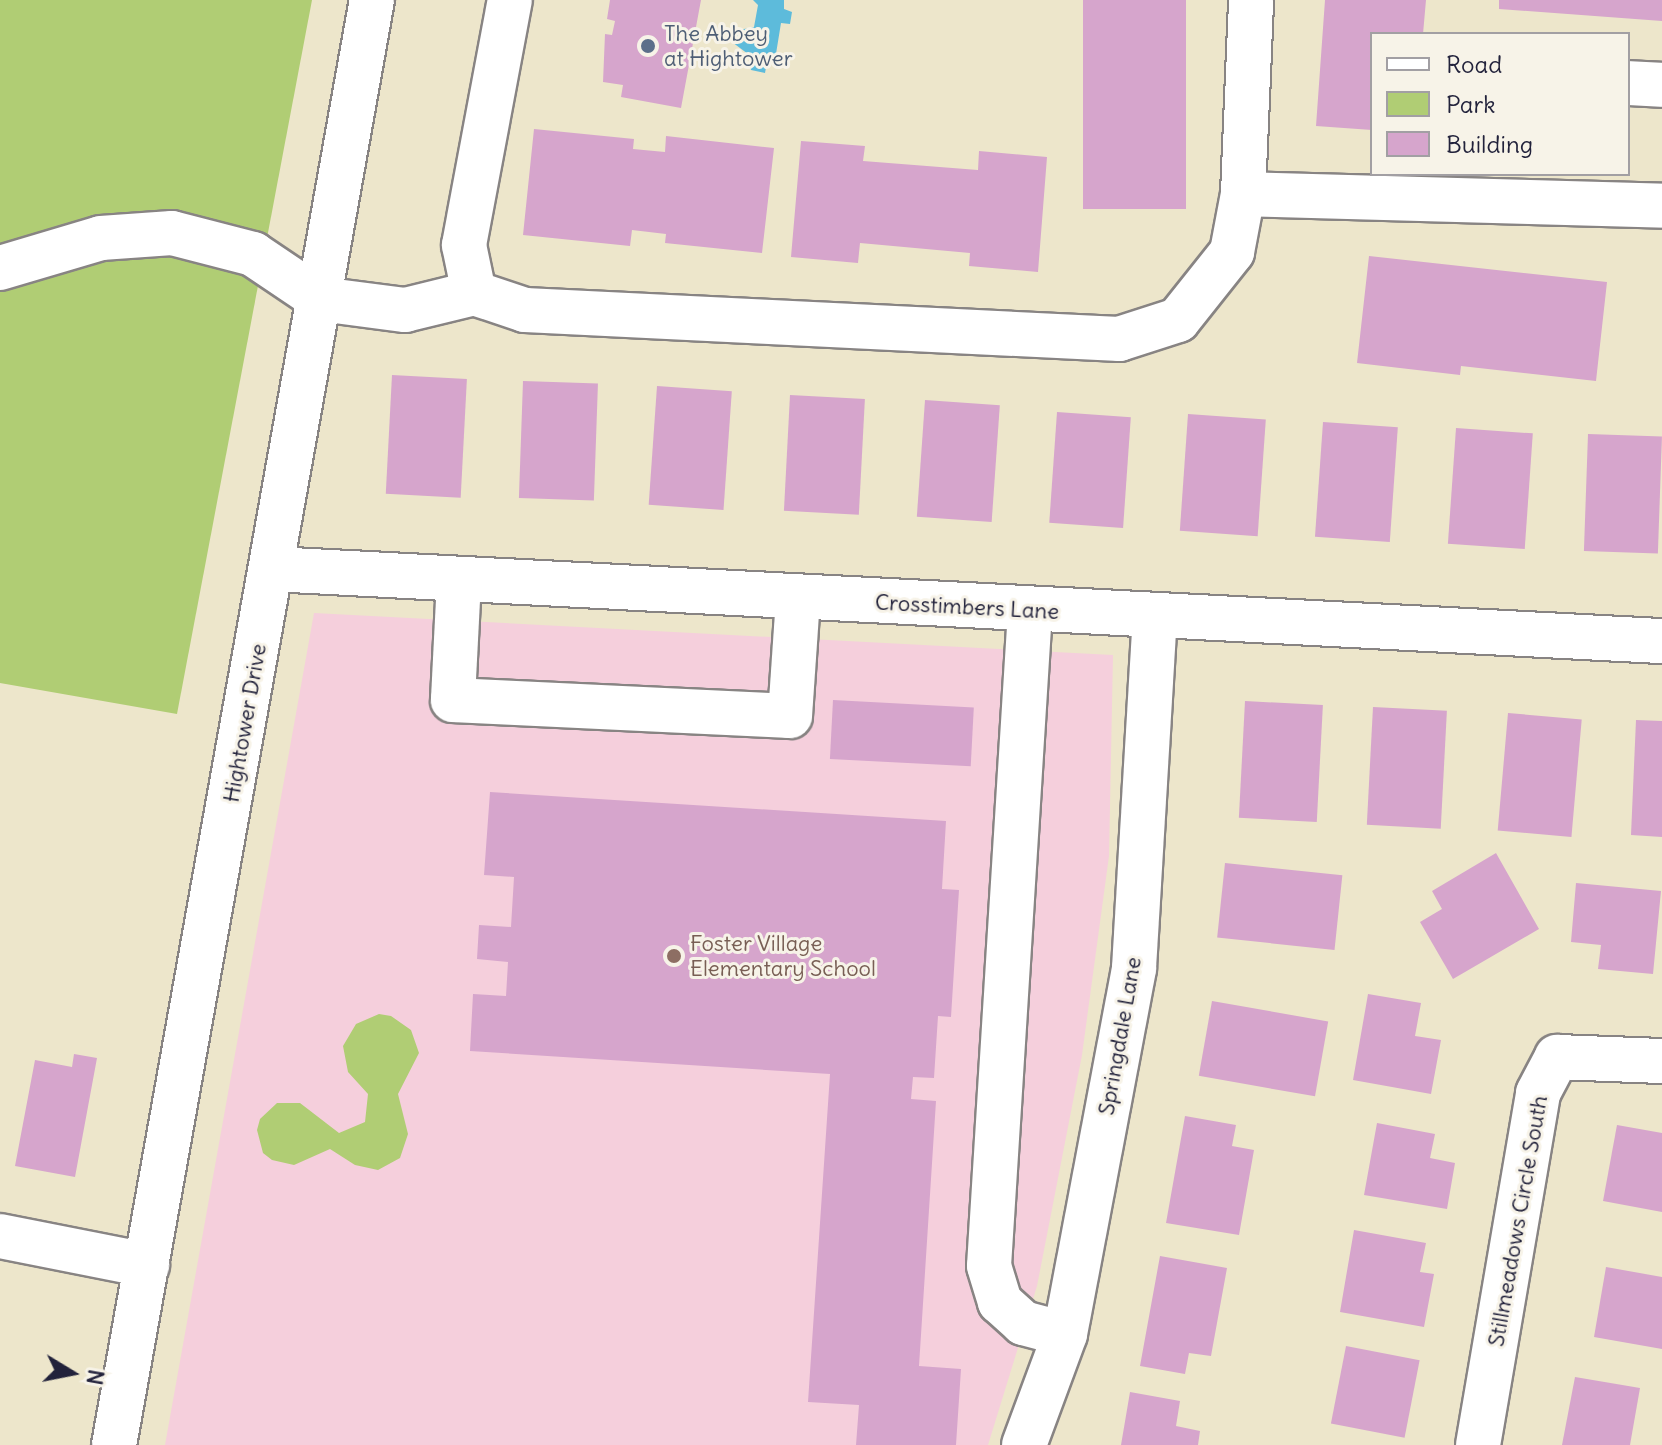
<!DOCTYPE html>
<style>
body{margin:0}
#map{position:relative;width:1662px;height:1445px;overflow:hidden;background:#ede6cb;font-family:Delius,sans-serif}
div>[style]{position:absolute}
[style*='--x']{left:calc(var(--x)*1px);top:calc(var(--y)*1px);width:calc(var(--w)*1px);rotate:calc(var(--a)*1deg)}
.built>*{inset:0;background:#f5cfdc}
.green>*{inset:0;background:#b0cd74}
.water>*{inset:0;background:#5dbbdb}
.building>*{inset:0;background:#d6a5cc;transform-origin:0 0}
.roads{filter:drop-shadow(2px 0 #888483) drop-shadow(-2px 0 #888483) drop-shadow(0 2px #888483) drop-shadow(0 -2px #888483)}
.minor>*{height:44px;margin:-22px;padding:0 22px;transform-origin:22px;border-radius:22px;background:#fff}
.dots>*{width:22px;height:22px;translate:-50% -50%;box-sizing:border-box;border:4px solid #f7f3e8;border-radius:50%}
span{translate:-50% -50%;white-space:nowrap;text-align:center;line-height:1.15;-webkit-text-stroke:6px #f7f3e8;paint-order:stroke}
.service-label{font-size:22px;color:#4e5e75}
.left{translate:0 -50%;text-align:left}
.street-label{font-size:22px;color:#22223b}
.education-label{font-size:22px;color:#785e54}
.legend{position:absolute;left:1370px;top:32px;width:260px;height:144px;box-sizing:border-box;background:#f7f3e8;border:2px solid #a29fa3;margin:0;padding:10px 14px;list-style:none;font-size:24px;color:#22223b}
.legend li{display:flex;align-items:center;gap:16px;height:40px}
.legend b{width:40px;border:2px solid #a29fa3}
.north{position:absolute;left:32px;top:1333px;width:80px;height:80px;-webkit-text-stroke:6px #f7f3e8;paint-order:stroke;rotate:100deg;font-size:22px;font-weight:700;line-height:32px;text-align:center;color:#22223b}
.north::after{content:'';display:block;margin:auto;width:28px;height:36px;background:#22223b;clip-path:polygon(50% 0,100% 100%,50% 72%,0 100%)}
</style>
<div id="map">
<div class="built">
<div style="clip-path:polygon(314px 613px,1113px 655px,1109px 856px,1082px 1055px,1037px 1286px,988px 1445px,165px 1445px)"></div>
</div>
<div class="green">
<div style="clip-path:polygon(0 0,312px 0,177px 714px,0 683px)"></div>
<div style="clip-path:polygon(379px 1014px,391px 1016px,411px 1030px,419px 1053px,398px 1094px,408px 1134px,400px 1158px,378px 1170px,355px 1165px,330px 1149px,294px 1165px,272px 1160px,263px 1153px,257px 1130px,260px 1119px,277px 1103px,300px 1103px,339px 1133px,365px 1122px,368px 1094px,348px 1072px,343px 1046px,356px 1024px)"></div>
</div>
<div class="water">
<div style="clip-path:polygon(753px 0,784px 0,784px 9px,792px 12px,790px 24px,781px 23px,775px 60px,767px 62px,765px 73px,751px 70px,748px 54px,732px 42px,734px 31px,754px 27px,758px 5px)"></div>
</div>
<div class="building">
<div style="clip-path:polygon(610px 0,701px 0,681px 108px,621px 97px,623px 85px,603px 82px,605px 34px,612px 35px,615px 21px,607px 19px)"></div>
<div style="left:1083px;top:0;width:103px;height:209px"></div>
<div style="clip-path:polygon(1325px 0,1426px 0,1423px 34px,1372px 34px,1372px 130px,1316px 126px)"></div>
<div style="clip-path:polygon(1499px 0,1662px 0,1662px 21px,1499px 9px)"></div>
<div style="clip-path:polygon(534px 129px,634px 139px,633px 149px,665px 152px,666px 136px,774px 148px,762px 253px,665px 243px,666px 234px,632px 230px,630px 246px,523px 235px)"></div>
<div style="clip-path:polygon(801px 141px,865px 146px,863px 161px,978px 170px,979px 151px,1047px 157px,1038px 272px,969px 266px,970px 253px,860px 243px,858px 263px,791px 257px)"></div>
<div style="clip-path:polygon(1369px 256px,1607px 282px,1596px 381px,1461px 366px,1460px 375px,1357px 363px)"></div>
<div style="left:392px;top:375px;width:75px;height:119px;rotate:3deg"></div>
<div style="left:523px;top:381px;width:75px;height:117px;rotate:2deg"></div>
<div style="left:657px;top:386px;width:75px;height:119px;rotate:4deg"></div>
<div style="left:790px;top:395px;width:75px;height:116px;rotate:3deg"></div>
<div style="left:925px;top:400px;width:75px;height:117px;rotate:4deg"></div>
<div style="left:1057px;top:412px;width:74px;height:111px;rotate:4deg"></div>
<div style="left:1188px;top:414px;width:78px;height:117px;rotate:4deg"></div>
<div style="left:1323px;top:422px;width:75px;height:115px;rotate:4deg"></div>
<div style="left:1456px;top:428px;width:77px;height:116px;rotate:4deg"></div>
<div style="left:1588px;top:434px;width:74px;height:117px;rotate:2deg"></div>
<div style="left:833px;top:700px;width:141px;height:59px;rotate:3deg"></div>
<div style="left:1245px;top:701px;width:78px;height:117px;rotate:3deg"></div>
<div style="left:1373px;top:707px;width:74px;height:118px;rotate:3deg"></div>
<div style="left:1508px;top:713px;width:74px;height:118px;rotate:5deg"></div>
<div style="clip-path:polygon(1636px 720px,1662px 721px,1662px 837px,1631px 835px)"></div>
<div style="clip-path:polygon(490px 792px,946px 821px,942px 889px,959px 890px,951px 1017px,938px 1016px,934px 1078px,913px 1077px,911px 1099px,936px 1101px,919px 1366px,961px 1369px,956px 1445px,856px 1445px,859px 1405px,808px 1402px,830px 1074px,470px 1051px,473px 994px,506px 996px,508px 962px,477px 959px,479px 925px,511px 927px,514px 877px,484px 875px)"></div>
<div style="clip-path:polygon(1496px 853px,1539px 929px,1453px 979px,1420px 922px,1442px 909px,1432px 891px)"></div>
<div style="left:1225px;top:863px;width:118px;height:75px;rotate:6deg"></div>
<div style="clip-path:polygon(1576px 883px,1661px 891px,1653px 974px,1598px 969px,1601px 945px,1571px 942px)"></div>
<div style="clip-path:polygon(1368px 994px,1421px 1003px,1415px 1036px,1441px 1040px,1431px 1094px,1353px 1080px)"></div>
<div style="left:1212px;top:1001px;width:118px;height:76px;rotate:10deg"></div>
<div style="clip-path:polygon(74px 1054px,97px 1058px,75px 1177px,15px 1166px,35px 1060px,72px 1067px)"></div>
<div style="clip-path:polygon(1185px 1116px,1236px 1125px,1232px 1146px,1254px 1150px,1239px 1235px,1166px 1223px)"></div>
<div style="clip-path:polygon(1377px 1123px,1435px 1134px,1430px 1158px,1455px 1163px,1447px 1209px,1364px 1195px)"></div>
<div style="clip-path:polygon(1617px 1125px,1662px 1133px,1662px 1212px,1603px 1201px)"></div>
<div style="clip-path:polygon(1354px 1230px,1426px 1243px,1420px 1272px,1434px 1274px,1424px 1327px,1340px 1312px)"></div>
<div style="clip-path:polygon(1160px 1256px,1227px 1268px,1211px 1356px,1189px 1353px,1185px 1374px,1140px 1366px)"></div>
<div style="clip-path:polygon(1606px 1267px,1662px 1277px,1662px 1349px,1594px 1337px)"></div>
<div style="left:1346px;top:1346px;width:75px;height:79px;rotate:11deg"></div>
<div style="clip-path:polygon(1575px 1377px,1640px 1388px,1630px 1445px,1562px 1445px)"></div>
<div style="clip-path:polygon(1130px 1392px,1180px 1401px,1176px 1426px,1200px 1431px,1198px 1445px,1121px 1445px)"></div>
</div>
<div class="roads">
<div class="minor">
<div style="--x:1628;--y:83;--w:34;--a:3"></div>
<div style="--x:1243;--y:194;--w:194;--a:-87.6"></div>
<div style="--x:0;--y:268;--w:105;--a:-16.5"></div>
<div style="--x:101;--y:238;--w:71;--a:-4"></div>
<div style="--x:172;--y:233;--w:84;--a:14.5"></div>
<div style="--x:253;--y:254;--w:81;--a:33.9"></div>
<div style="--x:320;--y:299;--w:86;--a:7.4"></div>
<div style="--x:405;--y:310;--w:71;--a:-13.8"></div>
<div style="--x:474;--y:293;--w:54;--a:18.4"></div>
<div style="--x:525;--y:310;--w:595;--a:2.8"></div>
<div style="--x:1119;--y:339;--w:62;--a:-17.9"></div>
<div style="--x:1178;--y:320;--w:87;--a:-51.5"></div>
<div style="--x:1232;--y:252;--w:59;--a:-79.3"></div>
<div style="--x:1243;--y:194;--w:419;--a:1.6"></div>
<div style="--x:474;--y:293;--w:49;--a:-101.8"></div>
<div style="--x:464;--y:245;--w:249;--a:-79.4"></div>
<div style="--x:272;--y:569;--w:1392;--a:2.97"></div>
<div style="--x:459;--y:580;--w:120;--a:92.9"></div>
<div style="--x:453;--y:700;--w:337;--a:2.7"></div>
<div style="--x:790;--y:716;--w:118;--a:-86.1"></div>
<div style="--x:1030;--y:611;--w:656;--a:93.58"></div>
<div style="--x:989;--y:1266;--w:38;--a:73"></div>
<div style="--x:1000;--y:1302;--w:31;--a:42"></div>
<div style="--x:1023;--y:1323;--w:43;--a:14.7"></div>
<div style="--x:0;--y:1236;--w:150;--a:11.2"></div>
<div style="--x:114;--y:1445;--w:1468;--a:-79.88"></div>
<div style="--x:1024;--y:1445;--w:118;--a:-69.7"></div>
<div style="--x:1065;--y:1334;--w:372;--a:-79.3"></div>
<div style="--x:1134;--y:968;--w:352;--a:-86.6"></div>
<div style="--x:1478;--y:1445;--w:357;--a:-80.3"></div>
<div style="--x:1538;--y:1093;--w:41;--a:-62.2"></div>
<div style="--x:1557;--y:1057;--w:105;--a:2.2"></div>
</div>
</div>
<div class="dots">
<div style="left:648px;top:46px;background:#5c6f8a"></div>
<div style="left:674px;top:956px;background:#8d6e63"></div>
</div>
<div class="service-label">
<span class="left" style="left:664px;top:46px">The Abbey<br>at Hightower</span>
</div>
<div class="street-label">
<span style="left:967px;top:607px;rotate:3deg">Crosstimbers Lane</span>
<span style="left:245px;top:723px;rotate:-80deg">Hightower Drive</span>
<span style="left:1120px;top:1036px;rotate:-80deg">Springdale Lane</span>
<span style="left:1518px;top:1221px;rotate:-80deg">Stillmeadows Circle South</span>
</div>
<div class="education-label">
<span class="left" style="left:690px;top:956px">Foster Village<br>Elementary School</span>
</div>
<ul class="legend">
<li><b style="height:10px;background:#fff"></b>Road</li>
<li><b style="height:22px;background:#b0cd74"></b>Park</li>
<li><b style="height:22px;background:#d6a5cc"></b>Building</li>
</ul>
<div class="north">N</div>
</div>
